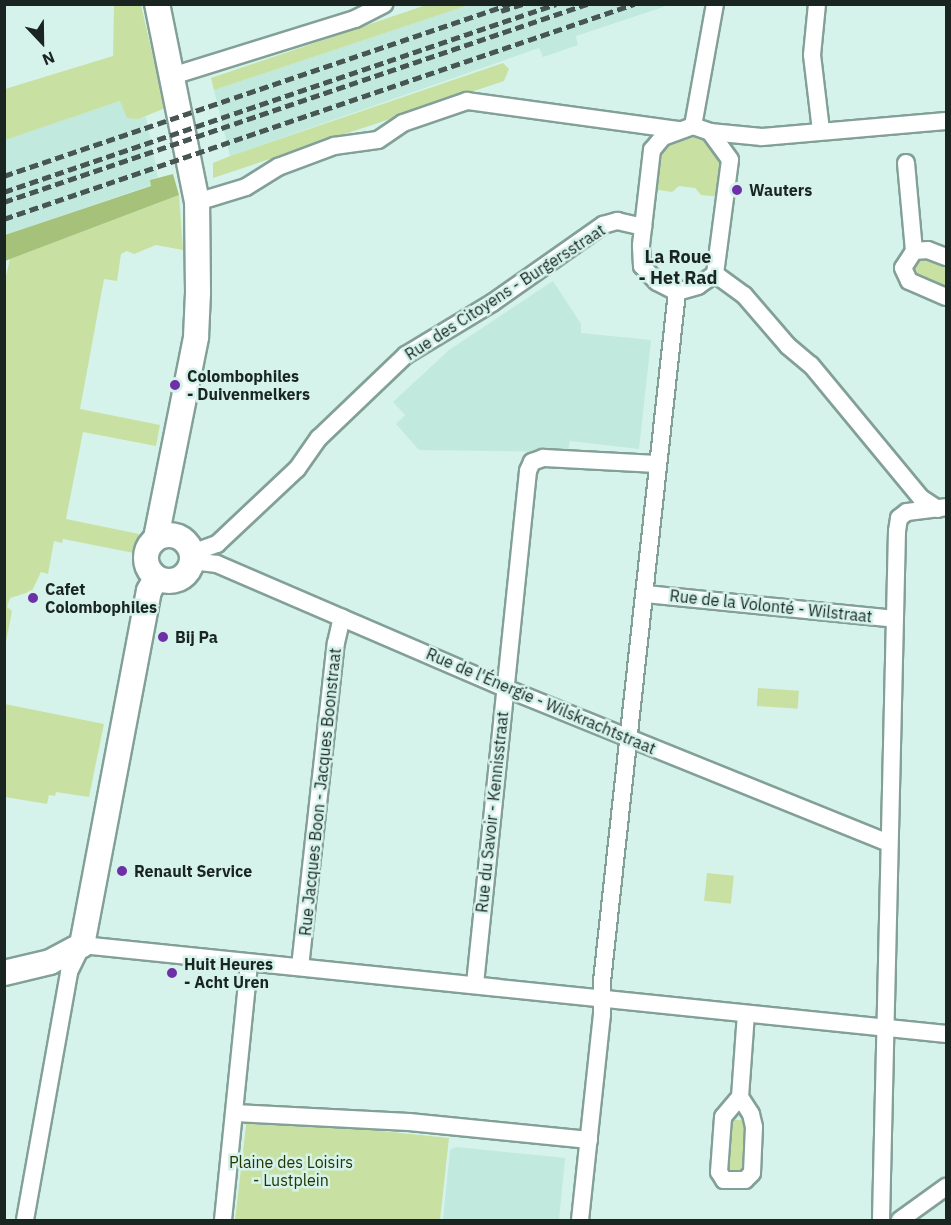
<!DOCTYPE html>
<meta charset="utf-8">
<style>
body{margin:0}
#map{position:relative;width:951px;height:1225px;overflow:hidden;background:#d5f3eb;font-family:"IBM Plex Sans",sans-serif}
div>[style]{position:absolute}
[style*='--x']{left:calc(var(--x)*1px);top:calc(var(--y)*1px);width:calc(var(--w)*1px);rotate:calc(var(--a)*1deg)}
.built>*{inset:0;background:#c1e9de}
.green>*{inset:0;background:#c8e1a2;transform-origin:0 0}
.forest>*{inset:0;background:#a5c17a}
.roads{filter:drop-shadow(2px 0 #83a098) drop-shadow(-2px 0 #83a098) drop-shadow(0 2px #83a098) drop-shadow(0 -2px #83a098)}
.street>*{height:16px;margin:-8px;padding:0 8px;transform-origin:8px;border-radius:8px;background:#fff}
.secondary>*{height:24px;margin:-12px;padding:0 12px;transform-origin:12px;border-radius:12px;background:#fff}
.secondary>.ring{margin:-12px;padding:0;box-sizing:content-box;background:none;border:24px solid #fff;border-radius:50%}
.rail>*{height:4.5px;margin-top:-2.25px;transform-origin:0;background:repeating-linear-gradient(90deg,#475652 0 9px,transparent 0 13.5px)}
.dots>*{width:16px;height:16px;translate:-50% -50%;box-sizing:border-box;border:3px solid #d5f3eb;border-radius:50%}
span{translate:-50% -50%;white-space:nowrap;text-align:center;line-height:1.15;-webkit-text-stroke:5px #d5f3eb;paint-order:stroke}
.poi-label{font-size:16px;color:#1a2522;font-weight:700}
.left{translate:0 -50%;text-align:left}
.street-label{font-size:16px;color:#1a2522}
.park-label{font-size:16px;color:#243500}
.neighbourhood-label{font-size:18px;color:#1a2522;font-weight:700}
.frame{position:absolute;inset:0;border:6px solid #1a2522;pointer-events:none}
.north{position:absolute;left:12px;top:12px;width:60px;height:60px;-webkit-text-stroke:4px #d5f3eb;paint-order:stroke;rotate:158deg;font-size:16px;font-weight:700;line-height:24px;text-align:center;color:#1a2522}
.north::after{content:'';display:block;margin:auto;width:21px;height:27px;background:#1a2522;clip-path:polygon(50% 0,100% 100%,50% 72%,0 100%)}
</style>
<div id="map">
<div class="built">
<div style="clip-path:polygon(469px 5px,669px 5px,576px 36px,578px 45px,543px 57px,539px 48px,230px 156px,214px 90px)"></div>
<div style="clip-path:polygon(120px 101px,139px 119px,146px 117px,158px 177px,150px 180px,152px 185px,5px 235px,4px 140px)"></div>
<div style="clip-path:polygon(553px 281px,581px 324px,581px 333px,651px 340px,639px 449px,570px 441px,568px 451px,563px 452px,419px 450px,396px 424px,405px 415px,393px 402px,449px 350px)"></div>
<div style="clip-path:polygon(456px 1147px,565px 1158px,559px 1220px,443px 1220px,450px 1150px)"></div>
</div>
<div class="green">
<div style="clip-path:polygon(429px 4px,469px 5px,214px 90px,211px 78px)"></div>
<div style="clip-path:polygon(114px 5px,141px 5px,165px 108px,139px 119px,127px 118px,120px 101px,5px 140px,5px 89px,113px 56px)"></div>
<div style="clip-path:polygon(503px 63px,509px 69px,504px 81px,213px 178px,213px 163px,230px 156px)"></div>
<div style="clip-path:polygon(689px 136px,707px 141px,723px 163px,721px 197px,701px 195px,695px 188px,679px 186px,672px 192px,653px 189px,660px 152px,672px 141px)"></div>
<div style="clip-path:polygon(179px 195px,183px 250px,156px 245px,134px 254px,127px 251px,121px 254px,117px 281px,104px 279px,80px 409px,160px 425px,156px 446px,83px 432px,66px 519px,139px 534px,134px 553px,63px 539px,62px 543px,54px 541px,48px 574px,41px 572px,32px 591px,10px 598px,7px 607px,12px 611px,5px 647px,4px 284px,10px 259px)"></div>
<div style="clip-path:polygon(926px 256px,946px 264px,946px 288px,915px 276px,915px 260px)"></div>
<div style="left:758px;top:688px;width:41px;height:18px;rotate:4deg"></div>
<div style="clip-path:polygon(5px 704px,104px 724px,89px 797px,56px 792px,55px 796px,49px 795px,47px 804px,5px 797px)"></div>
<div style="left:707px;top:873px;width:27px;height:28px;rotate:6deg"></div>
<div style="clip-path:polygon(247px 1117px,449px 1138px,440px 1220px,235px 1220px)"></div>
<div style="clip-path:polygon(732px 1120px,744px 1120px,747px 1124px,744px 1170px,740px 1173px,726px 1168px)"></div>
</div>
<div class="forest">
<div style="clip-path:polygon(173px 174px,179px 195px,5px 261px,5px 235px,151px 186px,150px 180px)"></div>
</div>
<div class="roads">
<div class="street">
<div style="--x:817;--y:4;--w:51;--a:95.6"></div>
<div style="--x:812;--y:55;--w:76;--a:83.2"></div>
<div style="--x:172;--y:76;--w:192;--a:-17.3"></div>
<div style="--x:355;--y:19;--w:33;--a:-27"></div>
<div style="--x:693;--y:126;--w:18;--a:19"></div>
<div style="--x:710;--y:132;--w:34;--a:54"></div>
<div style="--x:730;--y:160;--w:115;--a:97.5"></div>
<div style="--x:715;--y:274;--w:21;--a:145"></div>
<div style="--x:698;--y:286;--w:22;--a:164"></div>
<div style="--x:677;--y:292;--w:22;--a:-153"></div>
<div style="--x:657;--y:282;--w:22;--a:-133"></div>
<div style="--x:642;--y:266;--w:21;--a:-93"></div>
<div style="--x:641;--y:245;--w:96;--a:-83.4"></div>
<div style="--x:652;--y:150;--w:17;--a:-50"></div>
<div style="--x:663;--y:137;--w:32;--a:-20"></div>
<div style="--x:693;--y:126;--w:124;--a:-79.8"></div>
<div style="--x:710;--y:132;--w:52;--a:5.5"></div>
<div style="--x:762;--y:137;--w:185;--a:-5"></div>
<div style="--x:906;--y:163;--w:88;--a:84.8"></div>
<div style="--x:197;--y:202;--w:51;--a:-17"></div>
<div style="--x:246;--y:187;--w:38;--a:-32"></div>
<div style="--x:278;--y:167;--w:60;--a:-20.6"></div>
<div style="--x:334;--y:146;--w:44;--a:-7.8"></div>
<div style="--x:378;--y:140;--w:30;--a:-34"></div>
<div style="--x:403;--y:123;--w:68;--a:-19"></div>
<div style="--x:467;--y:101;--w:214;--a:7.8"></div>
<div style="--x:946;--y:257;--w:19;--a:-159"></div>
<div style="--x:928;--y:250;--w:14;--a:176"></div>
<div style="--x:914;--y:251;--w:20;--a:123"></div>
<div style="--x:903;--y:268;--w:14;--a:65"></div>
<div style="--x:909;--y:281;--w:40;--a:23.4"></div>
<div style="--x:715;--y:274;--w:36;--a:36"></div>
<div style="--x:744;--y:295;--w:67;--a:49.2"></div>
<div style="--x:788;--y:346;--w:30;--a:40"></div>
<div style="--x:811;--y:365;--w:173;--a:50.4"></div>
<div style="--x:921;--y:498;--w:20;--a:33"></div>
<div style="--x:192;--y:553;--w:27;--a:-20"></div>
<div style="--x:217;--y:544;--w:110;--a:-43.2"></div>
<div style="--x:297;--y:469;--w:38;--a:-55"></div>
<div style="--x:319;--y:438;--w:120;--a:-43.7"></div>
<div style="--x:406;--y:355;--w:100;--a:-31.2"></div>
<div style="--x:492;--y:303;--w:136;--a:-35.1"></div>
<div style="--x:603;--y:225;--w:15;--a:-16"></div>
<div style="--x:617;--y:221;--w:27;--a:13"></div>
<div style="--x:192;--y:561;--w:25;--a:7"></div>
<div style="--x:217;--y:564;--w:314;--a:23.3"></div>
<div style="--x:505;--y:688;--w:414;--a:22"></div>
<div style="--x:646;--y:594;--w:250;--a:5.7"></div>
<div style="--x:300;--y:967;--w:326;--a:-83.7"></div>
<div style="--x:336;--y:643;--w:26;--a:-77"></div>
<div style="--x:475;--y:984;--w:516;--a:-84.1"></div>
<div style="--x:528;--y:471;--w:10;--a:-66"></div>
<div style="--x:532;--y:462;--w:12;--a:-20"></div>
<div style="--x:543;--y:458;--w:115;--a:3"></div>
<div style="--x:740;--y:1097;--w:20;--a:57"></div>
<div style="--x:751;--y:1114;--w:13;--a:77"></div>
<div style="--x:754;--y:1127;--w:46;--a:92.5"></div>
<div style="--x:752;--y:1173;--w:10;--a:135"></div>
<div style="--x:745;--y:1180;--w:21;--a:180"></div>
<div style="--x:724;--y:1180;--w:9;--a:-122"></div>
<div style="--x:719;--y:1172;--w:55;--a:-85.8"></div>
<div style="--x:723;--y:1117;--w:26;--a:-50"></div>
<div style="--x:740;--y:1097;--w:83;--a:-85.9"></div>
<div style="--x:235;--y:1113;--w:174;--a:3"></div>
<div style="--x:409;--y:1122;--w:181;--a:5.7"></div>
<div style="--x:25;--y:1220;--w:252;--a:-79.9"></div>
<div style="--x:69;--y:972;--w:30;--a:-64"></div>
<div style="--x:82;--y:945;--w:869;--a:5.88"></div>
<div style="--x:223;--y:1220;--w:258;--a:-84.2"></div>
<div style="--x:580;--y:1220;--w:206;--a:-83.9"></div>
<div style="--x:602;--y:1015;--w:34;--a:-90"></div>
<div style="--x:602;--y:981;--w:693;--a:-83.79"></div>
<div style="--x:881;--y:1220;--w:689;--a:-88.67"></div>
<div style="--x:897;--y:531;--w:13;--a:-81"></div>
<div style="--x:899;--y:518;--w:10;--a:-37"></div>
<div style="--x:907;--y:512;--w:39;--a:-7"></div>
<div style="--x:900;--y:1220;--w:57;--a:-35.7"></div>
</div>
<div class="secondary">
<div class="ring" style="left:146px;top:535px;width:22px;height:22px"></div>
<div style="--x:156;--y:538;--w:205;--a:-78.7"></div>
<div style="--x:196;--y:337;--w:44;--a:-87.4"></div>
<div style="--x:198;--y:293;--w:91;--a:-90.6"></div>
<div style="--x:197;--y:202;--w:202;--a:-101.4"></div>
<div style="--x:4;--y:973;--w:47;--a:-13.4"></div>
<div style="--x:50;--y:962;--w:36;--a:-28"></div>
<div style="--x:82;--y:945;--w:360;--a:-79.3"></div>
<div style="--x:149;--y:591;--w:15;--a:-62"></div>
</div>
</div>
<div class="rail">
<div style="--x:501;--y:11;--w:23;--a:-18"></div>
<div style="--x:4;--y:176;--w:534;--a:-18.77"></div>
<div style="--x:4;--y:192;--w:583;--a:-18.81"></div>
<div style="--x:4;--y:202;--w:616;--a:-18.76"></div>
<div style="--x:4;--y:219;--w:666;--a:-18.84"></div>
</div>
<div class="dots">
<div style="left:737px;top:190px;background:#6d30a6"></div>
<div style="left:175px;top:385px;background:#6d30a6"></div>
<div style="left:33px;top:598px;background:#6d30a6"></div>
<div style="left:163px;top:637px;background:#6d30a6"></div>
<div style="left:122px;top:871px;background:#6d30a6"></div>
<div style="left:172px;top:973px;background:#6d30a6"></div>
</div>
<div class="poi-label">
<span class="left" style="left:749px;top:190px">Wauters</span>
<span class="left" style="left:187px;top:385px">Colombophiles<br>- Duivenmelkers</span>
<span class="left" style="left:45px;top:598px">Cafet<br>Colombophiles</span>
<span class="left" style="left:175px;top:637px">Bij Pa</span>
<span class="left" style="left:134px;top:871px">Renault Service</span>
<span class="left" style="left:184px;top:973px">Huit Heures<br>- Acht Uren</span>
</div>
<div class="street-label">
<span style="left:505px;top:292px;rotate:-33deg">Rue des Citoyens - Burgersstraat</span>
<span style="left:771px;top:606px;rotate:6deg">Rue de la Volonté - Wilstraat</span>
<span style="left:541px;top:701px;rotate:23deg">Rue de l'Énergie - Wilskrachtstraat</span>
<span style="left:320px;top:792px;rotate:-84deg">Rue Jacques Boon - Jacques Boonstraat</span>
<span style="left:492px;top:812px;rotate:-84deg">Rue du Savoir - Kennisstraat</span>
</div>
<div class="park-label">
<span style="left:291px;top:1171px">Plaine des Loisirs<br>- Lustplein</span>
</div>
<div class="neighbourhood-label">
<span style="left:678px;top:268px">La Roue<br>- Het Rad</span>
</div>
<div class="frame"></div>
<div class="north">N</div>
</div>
